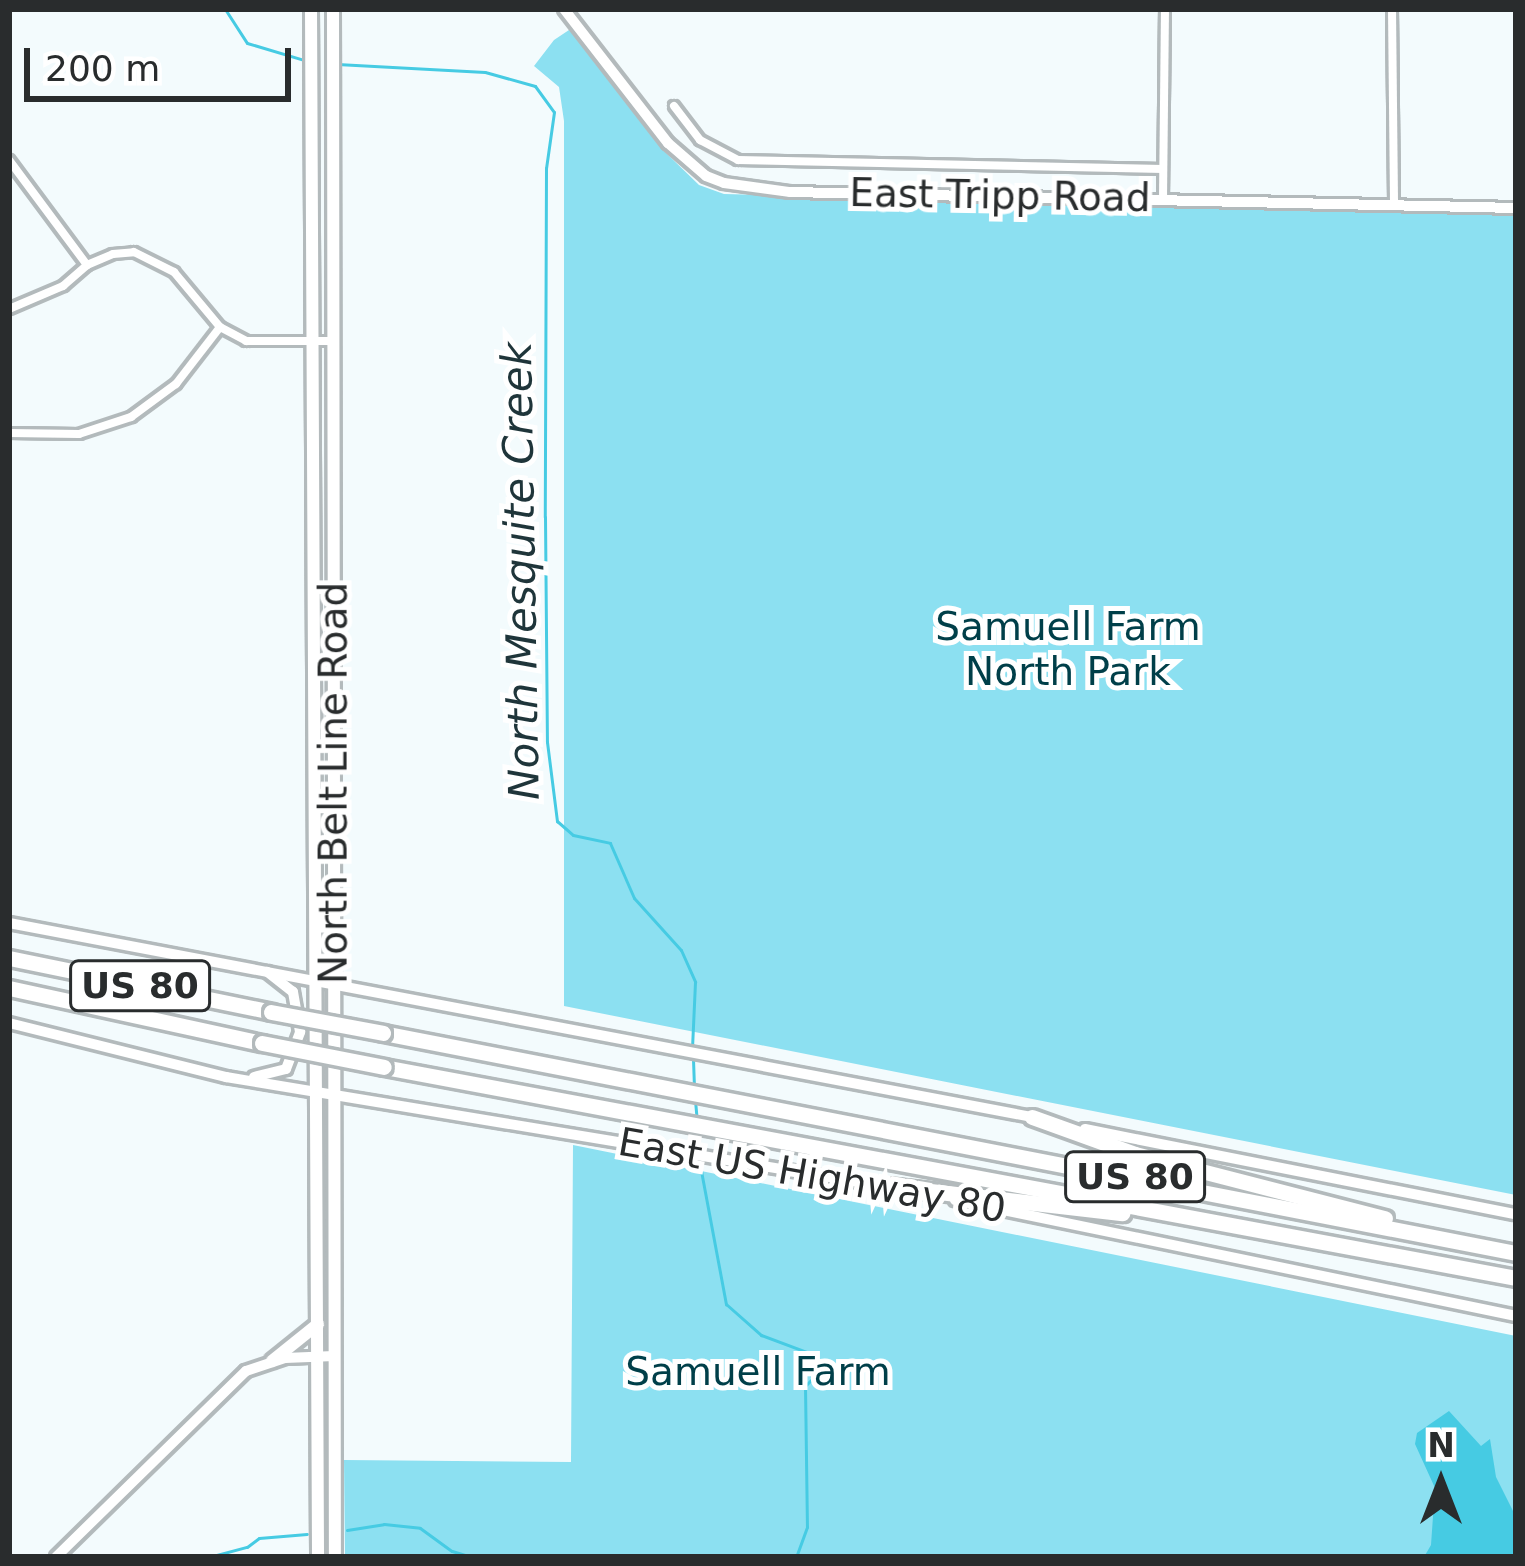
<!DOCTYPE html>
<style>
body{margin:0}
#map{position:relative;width:1525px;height:1566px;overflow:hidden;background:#f3fbfd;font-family:"DejaVu Sans",sans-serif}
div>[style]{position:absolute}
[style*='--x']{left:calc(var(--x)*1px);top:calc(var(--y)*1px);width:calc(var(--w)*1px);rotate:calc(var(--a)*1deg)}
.green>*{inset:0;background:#8ce0f1}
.water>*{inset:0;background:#46cbe3}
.stream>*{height:3px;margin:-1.5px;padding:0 1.5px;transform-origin:1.5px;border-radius:1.5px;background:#46cbe3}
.roads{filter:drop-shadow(3px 0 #b3babc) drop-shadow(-3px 0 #b3babc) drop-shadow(0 3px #b3babc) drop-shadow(0 -3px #b3babc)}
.street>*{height:8px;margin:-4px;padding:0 4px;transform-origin:4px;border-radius:4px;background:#fff}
.secondary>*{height:10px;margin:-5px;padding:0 5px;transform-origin:5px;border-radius:5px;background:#fff}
.primary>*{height:12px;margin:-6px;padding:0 6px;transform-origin:6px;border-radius:6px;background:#fff}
.highway>*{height:15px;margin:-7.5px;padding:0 7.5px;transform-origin:7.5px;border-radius:7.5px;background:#fff}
.bridges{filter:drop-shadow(3px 0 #b3babc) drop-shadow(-3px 0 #b3babc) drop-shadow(0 3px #b3babc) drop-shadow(0 -3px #b3babc)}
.highway-bridge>*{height:15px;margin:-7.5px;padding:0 7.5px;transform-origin:7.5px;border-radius:7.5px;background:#fff}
span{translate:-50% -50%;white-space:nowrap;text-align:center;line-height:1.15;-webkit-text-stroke:10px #fff;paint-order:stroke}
.shield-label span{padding:3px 9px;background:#fff;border:3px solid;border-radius:9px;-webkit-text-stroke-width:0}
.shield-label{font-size:36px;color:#292c2d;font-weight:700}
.street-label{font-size:39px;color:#292c2d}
.park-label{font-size:39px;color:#003f49}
.water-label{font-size:42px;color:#1f353a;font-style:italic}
.frame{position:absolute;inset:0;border:12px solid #292c2d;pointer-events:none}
.north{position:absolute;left:1381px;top:1422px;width:120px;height:120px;-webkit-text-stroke:9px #fff;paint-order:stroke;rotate:0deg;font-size:33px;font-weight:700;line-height:48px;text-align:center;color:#292c2d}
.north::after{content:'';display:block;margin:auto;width:42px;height:54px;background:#292c2d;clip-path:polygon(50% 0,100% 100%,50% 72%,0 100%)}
.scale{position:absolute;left:24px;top:48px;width:267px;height:54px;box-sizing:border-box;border:6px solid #292c2d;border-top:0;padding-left:15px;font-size:36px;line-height:42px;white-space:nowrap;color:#292c2d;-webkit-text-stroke:9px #fff;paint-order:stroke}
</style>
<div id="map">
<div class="green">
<div style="clip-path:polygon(572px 28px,662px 149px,699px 185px,724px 194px,1516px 213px,1516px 1195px,564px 1006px,564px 121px,559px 87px,534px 66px,554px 40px)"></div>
<div style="clip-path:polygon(573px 1145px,1516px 1336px,1516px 1557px,345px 1557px,344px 1460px,571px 1462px)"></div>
</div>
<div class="water">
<div style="clip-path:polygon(1449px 1411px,1481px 1446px,1490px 1439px,1496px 1477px,1516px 1517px,1516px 1557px,1424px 1557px,1431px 1545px,1435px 1488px,1415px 1444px,1417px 1433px)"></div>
</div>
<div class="stream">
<div style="--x:225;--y:9;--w:40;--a:57.1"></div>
<div style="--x:247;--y:43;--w:59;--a:16.6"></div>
<div style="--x:337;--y:64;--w:148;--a:3.1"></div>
<div style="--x:485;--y:72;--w:52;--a:15.6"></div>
<div style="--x:535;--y:86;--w:32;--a:54"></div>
<div style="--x:554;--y:112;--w:57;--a:98.1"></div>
<div style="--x:546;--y:168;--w:349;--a:90.2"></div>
<div style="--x:545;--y:517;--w:225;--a:89.5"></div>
<div style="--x:547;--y:742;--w:80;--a:82.8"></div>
<div style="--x:557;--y:821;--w:21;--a:41"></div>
<div style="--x:573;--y:835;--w:38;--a:12"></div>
<div style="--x:610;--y:843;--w:60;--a:66.4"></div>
<div style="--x:634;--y:898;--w:70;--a:47.9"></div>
<div style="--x:681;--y:950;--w:35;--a:66"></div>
<div style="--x:695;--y:982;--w:67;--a:92.6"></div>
<div style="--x:693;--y:1059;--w:26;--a:88"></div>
<div style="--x:695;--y:1100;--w:21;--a:85"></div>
<div style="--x:697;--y:1130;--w:21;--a:85"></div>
<div style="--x:699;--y:1160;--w:147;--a:79.4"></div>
<div style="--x:726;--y:1304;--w:47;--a:41.5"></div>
<div style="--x:761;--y:1335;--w:54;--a:20.4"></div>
<div style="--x:812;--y:1354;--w:21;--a:76"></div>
<div style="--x:817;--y:1374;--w:17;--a:135"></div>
<div style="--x:805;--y:1386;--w:141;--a:89.2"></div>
<div style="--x:807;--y:1527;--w:32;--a:110"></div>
<div style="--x:347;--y:1530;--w:37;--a:-9"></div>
<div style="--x:384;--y:1524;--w:36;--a:6"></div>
<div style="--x:420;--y:1528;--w:39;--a:36"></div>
<div style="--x:452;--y:1551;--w:21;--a:17"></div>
<div style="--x:209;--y:1557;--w:39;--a:-15"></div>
<div style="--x:247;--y:1547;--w:15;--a:-37"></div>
<div style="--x:259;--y:1538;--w:48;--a:-4.8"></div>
</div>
<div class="roads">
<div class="street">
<div style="--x:1392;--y:9;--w:196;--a:89.4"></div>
<div style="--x:674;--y:106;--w:43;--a:52.6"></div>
<div style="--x:700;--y:140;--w:43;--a:27.8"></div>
<div style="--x:738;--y:160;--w:425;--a:1.2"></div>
<div style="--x:9;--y:160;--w:131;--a:53.4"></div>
<div style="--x:1163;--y:199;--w:190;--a:-89.4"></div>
<div style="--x:9;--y:309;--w:59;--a:-23.1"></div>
<div style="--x:63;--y:286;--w:32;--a:-41"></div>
<div style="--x:87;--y:265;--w:28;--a:-23"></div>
<div style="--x:113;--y:254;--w:21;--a:-5"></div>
<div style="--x:134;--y:252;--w:45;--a:26.6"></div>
<div style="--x:174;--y:272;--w:72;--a:50.1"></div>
<div style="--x:220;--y:327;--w:30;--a:28"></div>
<div style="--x:246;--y:341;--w:85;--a:0"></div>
<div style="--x:9;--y:433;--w:70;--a:0.8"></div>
<div style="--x:79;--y:434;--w:55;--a:-18.1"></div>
<div style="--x:131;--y:417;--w:56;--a:-36.3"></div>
<div style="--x:176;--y:384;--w:72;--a:-52.3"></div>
</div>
<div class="secondary">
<div style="--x:564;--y:9;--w:170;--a:52.2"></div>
<div style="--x:668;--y:143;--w:50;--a:41"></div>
<div style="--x:706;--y:176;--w:19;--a:21"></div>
<div style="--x:724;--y:183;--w:67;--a:7.8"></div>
<div style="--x:790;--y:192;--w:726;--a:1.26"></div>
<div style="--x:9;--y:923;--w:1046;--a:10.74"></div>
<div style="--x:9;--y:1023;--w:224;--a:14"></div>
<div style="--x:226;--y:1077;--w:673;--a:9.41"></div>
<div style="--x:254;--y:1077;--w:33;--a:-14"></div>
<div style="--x:286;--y:1069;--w:40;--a:-69"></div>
<div style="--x:300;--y:1032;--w:41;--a:-99.9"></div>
<div style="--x:293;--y:992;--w:33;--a:-142"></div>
<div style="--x:1085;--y:1129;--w:439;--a:11.2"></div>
<div style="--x:955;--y:1200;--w:573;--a:11.68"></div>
<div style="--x:56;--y:1557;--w:266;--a:-44.4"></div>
<div style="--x:246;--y:1371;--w:41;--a:-18.4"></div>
<div style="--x:285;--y:1358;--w:49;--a:-2.3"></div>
</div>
<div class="primary">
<div style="--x:311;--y:9;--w:1548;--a:89.74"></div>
<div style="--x:333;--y:9;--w:1548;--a:89.93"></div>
<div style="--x:272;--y:1361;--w:59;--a:-38.8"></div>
</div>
<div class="highway">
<div style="--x:9;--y:958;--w:268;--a:11.6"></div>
<div style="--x:9;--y:988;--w:259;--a:12.3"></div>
<div style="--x:383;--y:1033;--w:1154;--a:10.99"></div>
<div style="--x:384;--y:1067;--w:1151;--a:10.56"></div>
<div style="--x:1032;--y:1117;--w:109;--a:19.8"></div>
<div style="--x:1135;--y:1154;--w:258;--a:14.4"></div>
<div style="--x:887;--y:1186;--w:237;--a:6.6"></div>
</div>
</div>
<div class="bridges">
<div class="highway-bridge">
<div style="--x:271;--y:1012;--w:114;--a:10.6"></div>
<div style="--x:262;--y:1043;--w:124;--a:11.1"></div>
</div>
</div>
<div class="shield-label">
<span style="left:140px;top:986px">US 80</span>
<span style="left:1135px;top:1177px">US 80</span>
</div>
<div class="street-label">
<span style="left:1000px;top:196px;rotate:1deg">East Tripp Road</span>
<span style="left:334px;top:783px;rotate:-90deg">North Belt Line Road</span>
<span style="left:812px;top:1176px;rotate:10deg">East US Highway 80</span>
</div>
<div class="park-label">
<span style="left:1068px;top:650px">Samuell Farm<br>North Park</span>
<span style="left:758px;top:1372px">Samuell Farm</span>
</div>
<div class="water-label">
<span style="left:521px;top:571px;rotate:-91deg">North Mesquite Creek</span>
</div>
<div class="frame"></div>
<div class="north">N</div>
<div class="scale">200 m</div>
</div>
